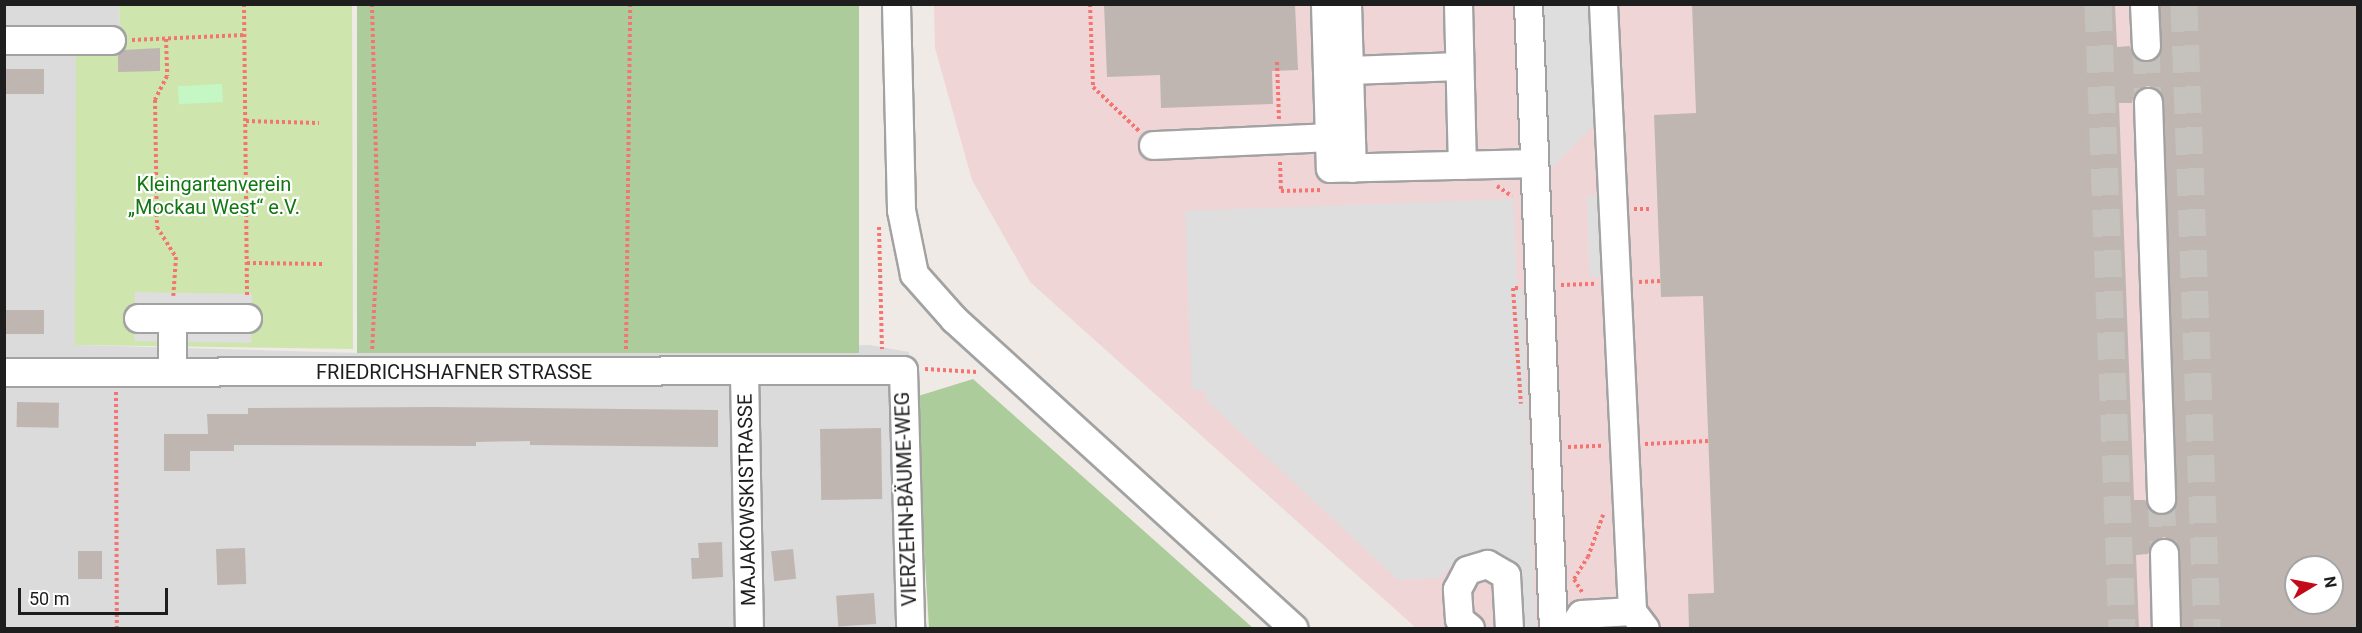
<!DOCTYPE html>
<meta charset="utf-8">
<style>
body{margin:0}
#map{position:relative;width:2362px;height:633px;overflow:hidden;background:#efeae5;font-family:Roboto,sans-serif}
div>[style]{position:absolute}
[style*='--x']{left:calc(var(--x)*1px);top:calc(var(--y)*1px);width:calc(var(--w)*1px);rotate:calc(var(--a)*1deg)}
.residential>*{inset:0;background:#dcdbdb}
.commercial>*{inset:0;background:#efd5d6}
.grass>*{inset:0;background:#cee6ad}
.forest>*{inset:0;background:#adcc9b;transform-origin:0 0}
.park>*{inset:0;background:#c4f7c4;transform-origin:0 0}
.parking>*{inset:0;background:#dedede;transform-origin:0 0}
.building>*{inset:0;background:#bfb6b1;transform-origin:0 0}
.minor-tunnel>*{height:27px;margin-top:-13.5px;transform-origin:0;background:repeating-linear-gradient(90deg,#c5c1bd 0 27px,transparent 0 41px)}
.path>*{height:4px;margin-top:-2px;transform-origin:0;background:repeating-linear-gradient(90deg,#f37471 0 3px,transparent 0 6px)}
.roads{filter:drop-shadow(2px 0 #a2a2a2) drop-shadow(-2px 0 #a2a2a2) drop-shadow(0 2px #a2a2a2) drop-shadow(0 -2px #a2a2a2)}
.minor>*{height:27px;margin:-13.5px;padding:0 13.5px;transform-origin:13.5px;border-radius:13.5px;background:#fff}
span{translate:-50% -50%;white-space:nowrap;text-align:center;line-height:1.15;-webkit-text-stroke:4.5px #fff;paint-order:stroke}
.park-label{font-size:20px;color:#171}
.street-label{font-size:20px;color:#1e1e1e}
.frame{position:absolute;inset:0;border:6px solid #1e1e1e;pointer-events:none}
.north{position:absolute;left:2284px;top:555px;width:60px;height:60px;box-sizing:border-box;background:#fff;border:2px solid #a5a5a5;border-radius:50%;rotate:80deg;font-size:16px;font-weight:700;line-height:24px;text-align:center;color:#1e1e1e}
.north::after{content:'';display:block;margin:auto;width:21px;height:27px;background:#c20a19;clip-path:polygon(50% 0,100% 100%,50% 72%,0 100%)}
.scale{position:absolute;left:18px;top:588px;width:150px;height:27px;box-sizing:border-box;border:3px solid #1e1e1e;border-top:0;padding-left:8px;font-size:18px;line-height:21px;white-space:nowrap;color:#1e1e1e;-webkit-text-stroke:4px #fff;paint-order:stroke}
</style>
<div id="map">
<div class="residential">
<div style="clip-path:polygon(4px 5px,119px 5px,121px 45px,76px 345px,357px 353px,870px 345px,909px 352px,906px 628px,5px 628px)"></div>
</div>
<div class="commercial">
<div style="clip-path:polygon(evenodd,934px 5px,2357px 5px,2357px 628px,1416px 628px,1030px 282px,972px 180px,935px 48px,934px 5px,2296px 567px,2332px 567px,2332px 603px,2296px 603px,2296px 567px)"></div>
</div>
<div class="grass">
<div style="clip-path:polygon(119px 5px,352px 5px,353px 349px,75px 345px,76px 47px,121px 45px)"></div>
</div>
<div class="forest">
<div style="left:357px;top:5px;width:502px;height:348px"></div>
<div style="clip-path:polygon(973px 379px,1253px 628px,929px 628px,915px 397px)"></div>
</div>
<div class="park">
<div style="left:222px;top:84px;width:18px;height:44px;rotate:87deg"></div>
</div>
<div class="parking">
<div style="clip-path:polygon(1539px 5px,1595px 5px,1600px 118px,1547px 173px)"></div>
<div style="left:1602px;top:195px;width:81px;height:15px;rotate:88deg"></div>
<div style="clip-path:polygon(1513px 199px,1517px 287px,1523px 291px,1536px 627px,1520px 628px,1482px 554px,1455px 562px,1440px 578px,1398px 580px,1206px 400px,1205px 390px,1192px 391px,1185px 211px)"></div>
<div style="left:135px;top:292px;width:117px;height:49px;rotate:1deg"></div>
</div>
<div class="building">
<div style="clip-path:polygon(1104px 4px,1295px 4px,1298px 70px,1272px 71px,1273px 104px,1161px 108px,1160px 75px,1107px 77px)"></div>
<div style="clip-path:polygon(evenodd,1692px 4px,2115px 4px,2117px 47px,2130px 46px,2133px 55px,2146px 62px,2160px 53px,2160px 4px,2358px 4px,2358px 628px,2182px 628px,2180px 552px,2177px 544px,2164px 537px,2155px 540px,2148px 554px,2136px 555px,2139px 628px,1689px 628px,1688px 594px,1714px 593px,1703px 296px,1661px 297px,1654px 115px,1696px 113px,1692px 4px,2147px 86px,2156px 88px,2164px 101px,2177px 499px,2175px 507px,2162px 515px,2153px 513px,2145px 500px,2134px 500px,2119px 103px,2132px 103px,2134px 94px,2147px 86px,1692px 4px,2296px 567px,2332px 567px,2332px 603px,2296px 603px,2296px 567px)"></div>
<div style="clip-path:polygon(160px 48px,160px 71px,118px 72px,118px 54px,123px 50px)"></div>
<div style="left:4px;top:69px;width:40px;height:25px"></div>
<div style="left:4px;top:310px;width:40px;height:24px"></div>
<div style="left:17px;top:402px;width:42px;height:25px;rotate:1deg"></div>
<div style="clip-path:polygon(435px 407px,718px 410px,718px 447px,530px 445px,530px 441px,476px 442px,476px 446px,234px 445px,234px 451px,190px 451px,190px 471px,164px 471px,164px 434px,208px 434px,207px 414px,248px 414px,248px 408px)"></div>
<div style="left:881px;top:428px;width:71px;height:61px;rotate:89deg"></div>
<div style="clip-path:polygon(722px 542px,723px 577px,692px 579px,691px 558px,699px 558px,698px 543px)"></div>
<div style="left:245px;top:548px;width:36px;height:29px;rotate:88deg"></div>
<div style="left:793px;top:549px;width:30px;height:22px;rotate:84deg"></div>
<div style="left:78px;top:551px;width:24px;height:28px"></div>
<div style="left:874px;top:593px;width:31px;height:38px;rotate:86deg"></div>
</div>
<div class="minor-tunnel">
<div style="--x:2098;--y:4;--w:624;--a:87.8"></div>
<div style="--x:2184;--y:4;--w:624;--a:87.89"></div>
<div style="--x:2146;--y:46;--w:56;--a:88"></div>
<div style="--x:2161;--y:499;--w:54;--a:86.8"></div>
</div>
<div class="path">
<div style="--x:244;--y:4;--w:293;--a:89.4"></div>
<div style="--x:372;--y:4;--w:222;--a:88.5"></div>
<div style="--x:378;--y:226;--w:125;--a:92.7"></div>
<div style="--x:1090;--y:4;--w:83;--a:87.9"></div>
<div style="--x:1093;--y:87;--w:64;--a:43.7"></div>
<div style="--x:166;--y:39;--w:37;--a:88"></div>
<div style="--x:167;--y:76;--w:27;--a:117"></div>
<div style="--x:155;--y:100;--w:127;--a:89.1"></div>
<div style="--x:157;--y:227;--w:36;--a:58"></div>
<div style="--x:176;--y:257;--w:39;--a:94"></div>
<div style="--x:132;--y:40;--w:113;--a:-2.5"></div>
<div style="--x:1277;--y:62;--w:57;--a:88"></div>
<div style="--x:246;--y:121;--w:73;--a:1.6"></div>
<div style="--x:1280;--y:162;--w:29;--a:88"></div>
<div style="--x:1281;--y:191;--w:42;--a:-1.4"></div>
<div style="--x:1497;--y:186;--w:18;--a:34"></div>
<div style="--x:1634;--y:209;--w:15;--a:0"></div>
<div style="--x:879;--y:227;--w:122;--a:88.6"></div>
<div style="--x:247;--y:263;--w:75;--a:0.8"></div>
<div style="--x:1639;--y:282;--w:21;--a:-3"></div>
<div style="--x:1561;--y:285;--w:34;--a:-2"></div>
<div style="--x:1518;--y:288;--w:5;--a:180"></div>
<div style="--x:1513;--y:288;--w:116;--a:86.1"></div>
<div style="--x:626;--y:349;--w:345;--a:-89.3"></div>
<div style="--x:925;--y:369;--w:52;--a:3.3"></div>
<div style="--x:116;--y:392;--w:236;--a:89.8"></div>
<div style="--x:1645;--y:444;--w:63;--a:-2.7"></div>
<div style="--x:1568;--y:447;--w:34;--a:-2"></div>
<div style="--x:1582;--y:592;--w:15;--a:-122"></div>
<div style="--x:1574;--y:579;--w:26;--a:-58"></div>
<div style="--x:1588;--y:557;--w:45;--a:-70.3"></div>
</div>
<div class="roads">
<div class="minor">
<div style="--x:896;--y:4;--w:206;--a:88.6"></div>
<div style="--x:901;--y:210;--w:65;--a:78.5"></div>
<div style="--x:914;--y:274;--w:60;--a:48.4"></div>
<div style="--x:954;--y:319;--w:459;--a:42.3"></div>
<div style="--x:1325;--y:4;--w:164;--a:88.3"></div>
<div style="--x:1330;--y:168;--w:204;--a:-1.4"></div>
<div style="--x:1347;--y:4;--w:164;--a:88.3"></div>
<div style="--x:1458;--y:4;--w:161;--a:88.6"></div>
<div style="--x:1528;--y:4;--w:625;--a:87.71"></div>
<div style="--x:1603;--y:4;--w:608;--a:87.26"></div>
<div style="--x:1632;--y:611;--w:21;--a:53"></div>
<div style="--x:2144;--y:4;--w:42;--a:87.3"></div>
<div style="--x:4;--y:40;--w:107;--a:0"></div>
<div style="--x:1349;--y:70;--w:110;--a:-2.1"></div>
<div style="--x:2148;--y:102;--w:397;--a:88.1"></div>
<div style="--x:1153;--y:145;--w:176;--a:-2.6"></div>
<div style="--x:138;--y:318;--w:109;--a:0"></div>
<div style="--x:172;--y:318;--w:53;--a:90"></div>
<div style="--x:4;--y:372;--w:899;--a:-0.13"></div>
<div style="--x:903;--y:370;--w:258;--a:88.4"></div>
<div style="--x:744;--y:372;--w:256;--a:88.9"></div>
<div style="--x:2164;--y:553;--w:75;--a:88.5"></div>
<div style="--x:1470;--y:628;--w:14;--a:-141"></div>
<div style="--x:1459;--y:619;--w:30;--a:-94"></div>
<div style="--x:1457;--y:589;--w:21;--a:-62"></div>
<div style="--x:1467;--y:570;--w:21;--a:-17"></div>
<div style="--x:1487;--y:564;--w:22;--a:30"></div>
<div style="--x:1506;--y:575;--w:53;--a:86.8"></div>
<div style="--x:1571;--y:628;--w:17;--a:-54"></div>
<div style="--x:1581;--y:614;--w:51;--a:-3.4"></div>
</div>
</div>
<div class="park-label">
<span style="left:214px;top:196px">Kleingartenverein<br>„Mockau West“ e.V.</span>
</div>
<div class="street-label">
<span style="left:454px;top:372px">FRIEDRICHSHAFNER STRASSE</span>
<span style="left:906px;top:499px;rotate:-92deg">VIERZEHN-BÄUME-WEG</span>
<span style="left:747px;top:500px;rotate:-91deg">MAJAKOWSKISTRASSE</span>
</div>
<div class="frame"></div>
<div class="north">N</div>
<div class="scale">50 m</div>
</div>
